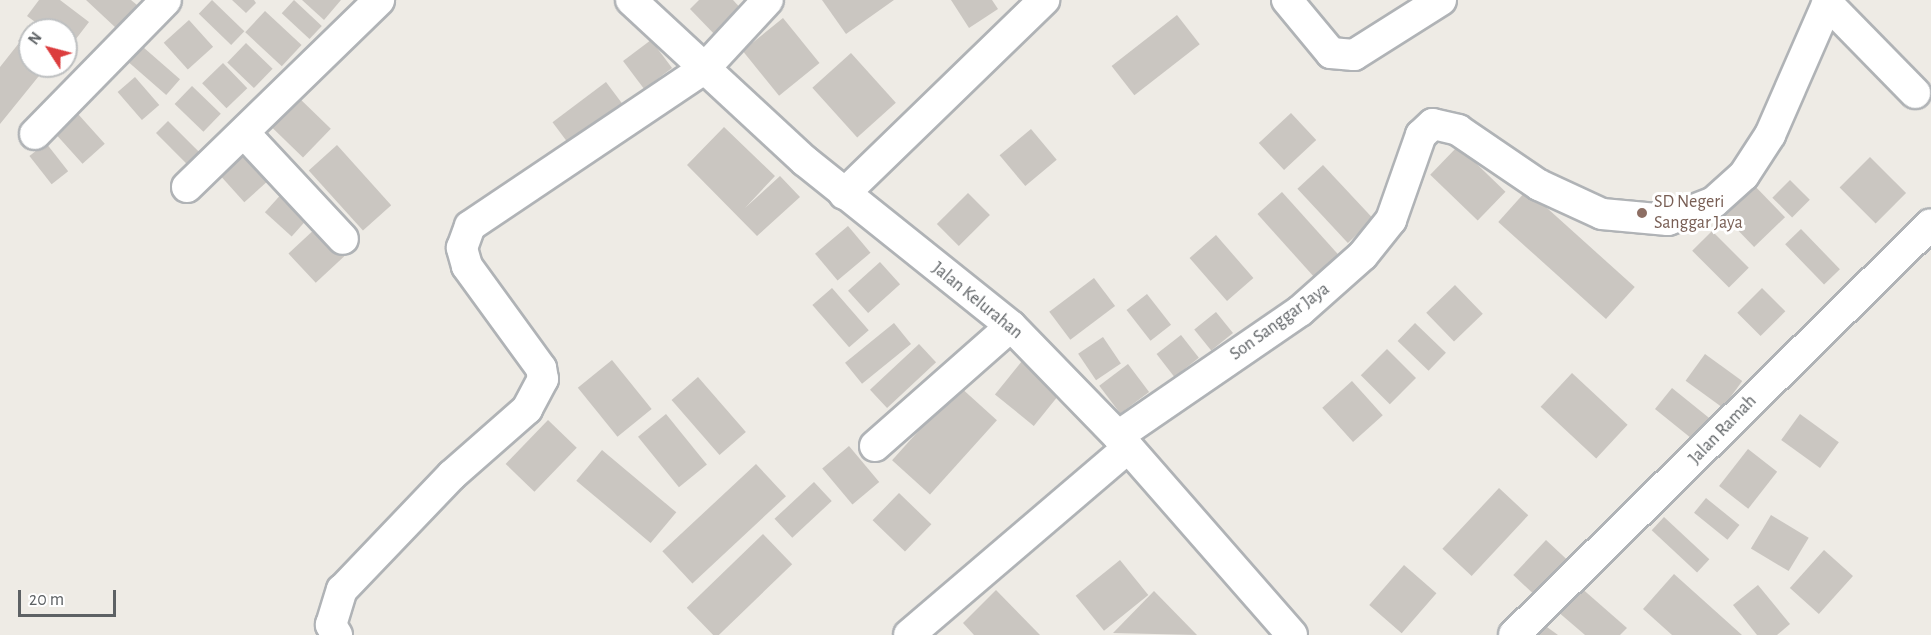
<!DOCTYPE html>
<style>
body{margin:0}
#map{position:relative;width:1931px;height:635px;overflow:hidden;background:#eeebe5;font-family:"Alegreya Sans",sans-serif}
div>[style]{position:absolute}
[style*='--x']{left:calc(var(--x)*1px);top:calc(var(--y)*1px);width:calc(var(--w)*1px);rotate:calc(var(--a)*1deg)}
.building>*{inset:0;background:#cac6c1;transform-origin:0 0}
.roads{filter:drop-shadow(2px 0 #b0b3b6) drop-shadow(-2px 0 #b0b3b6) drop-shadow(0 2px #b0b3b6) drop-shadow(0 -2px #b0b3b6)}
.street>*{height:30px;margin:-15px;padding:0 15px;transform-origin:15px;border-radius:15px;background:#fff}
.dots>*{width:16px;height:16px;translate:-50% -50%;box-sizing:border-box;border:3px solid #fff;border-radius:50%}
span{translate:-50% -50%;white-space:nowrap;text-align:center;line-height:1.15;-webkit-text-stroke:6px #fff;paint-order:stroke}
.education-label{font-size:18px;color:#785e54}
.left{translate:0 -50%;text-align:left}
.street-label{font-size:18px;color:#5d6164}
.north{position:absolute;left:18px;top:18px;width:60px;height:60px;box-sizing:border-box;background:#fff;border:2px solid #bec0c1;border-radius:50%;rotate:306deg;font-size:16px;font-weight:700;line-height:24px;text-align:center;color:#5d6164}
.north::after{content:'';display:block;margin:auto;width:21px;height:27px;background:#dc3d3e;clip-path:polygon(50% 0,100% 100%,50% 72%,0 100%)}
.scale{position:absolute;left:18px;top:590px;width:98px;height:27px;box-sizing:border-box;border:3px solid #5d6164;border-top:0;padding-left:8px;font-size:18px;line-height:21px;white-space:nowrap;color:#5d6164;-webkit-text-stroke:4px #fff;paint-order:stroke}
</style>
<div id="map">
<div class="building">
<div style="clip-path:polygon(39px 0,60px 0,89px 22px,69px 48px,66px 30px,46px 30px,27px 16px)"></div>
<div style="clip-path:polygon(86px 0,131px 0,137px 5px,116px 28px)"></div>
<div style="left:212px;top:0;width:45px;height:19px;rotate:44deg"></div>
<div style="clip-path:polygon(232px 0,254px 0,256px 3px,246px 13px)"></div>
<div style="left:294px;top:0;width:38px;height:18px;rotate:43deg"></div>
<div style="clip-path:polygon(302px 0,341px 0,324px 20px)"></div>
<div style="clip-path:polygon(699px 0,733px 0,745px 13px,718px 38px,690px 9px)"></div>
<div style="clip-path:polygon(822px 0,894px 0,846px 34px)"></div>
<div style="clip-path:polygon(951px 0,992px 0,998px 9px,969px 28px)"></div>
<div style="left:265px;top:11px;width:50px;height:29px;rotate:43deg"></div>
<div style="left:1177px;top:15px;width:37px;height:83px;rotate:52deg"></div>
<div style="left:783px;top:18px;width:58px;height:52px;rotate:51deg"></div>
<div style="left:189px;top:20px;width:36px;height:34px;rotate:48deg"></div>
<div style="clip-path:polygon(31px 26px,36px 30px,30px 30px,30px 50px,18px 41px)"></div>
<div style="left:651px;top:40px;width:35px;height:35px;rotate:53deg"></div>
<div style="clip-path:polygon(19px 43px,30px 51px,30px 66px,47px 66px,0 124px,0 67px)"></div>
<div style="left:246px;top:43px;width:37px;height:27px;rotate:44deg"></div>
<div style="left:143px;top:47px;width:49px;height:21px;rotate:41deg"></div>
<div style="left:851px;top:53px;width:67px;height:52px;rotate:48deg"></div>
<div style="left:223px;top:63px;width:35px;height:29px;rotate:46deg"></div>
<div style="left:135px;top:77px;width:37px;height:23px;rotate:49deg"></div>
<div style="left:606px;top:82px;width:34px;height:67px;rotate:53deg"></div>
<div style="left:192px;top:86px;width:40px;height:25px;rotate:44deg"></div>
<div style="left:297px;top:96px;width:47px;height:40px;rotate:44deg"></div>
<div style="left:1291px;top:113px;width:37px;height:44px;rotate:47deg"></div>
<div style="left:78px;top:114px;width:40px;height:30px;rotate:48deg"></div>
<div style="left:168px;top:121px;width:44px;height:17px;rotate:45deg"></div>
<div style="clip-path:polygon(724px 127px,775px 176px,745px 208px,780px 176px,800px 197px,757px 236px,687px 165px)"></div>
<div style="left:1031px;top:129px;width:40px;height:41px;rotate:50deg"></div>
<div style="left:46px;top:143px;width:36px;height:21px;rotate:52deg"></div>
<div style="left:337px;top:145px;width:81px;height:38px;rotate:48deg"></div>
<div style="left:1458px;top:146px;width:66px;height:40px;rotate:44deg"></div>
<div style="left:244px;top:154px;width:36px;height:32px;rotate:48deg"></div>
<div style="left:1870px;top:157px;width:51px;height:43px;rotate:45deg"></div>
<div style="left:1323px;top:165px;width:74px;height:35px;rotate:47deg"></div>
<div style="left:1790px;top:180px;width:28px;height:25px;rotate:45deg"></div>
<div style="left:1751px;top:182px;width:49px;height:43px;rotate:46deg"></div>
<div style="left:285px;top:190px;width:36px;height:30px;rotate:42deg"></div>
<div style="left:1527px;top:190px;width:145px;height:43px;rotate:42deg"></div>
<div style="left:1282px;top:192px;width:85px;height:33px;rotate:48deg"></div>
<div style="left:968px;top:193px;width:31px;height:44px;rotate:45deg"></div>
<div style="left:848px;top:226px;width:35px;height:43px;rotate:50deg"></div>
<div style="left:317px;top:227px;width:40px;height:39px;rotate:47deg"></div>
<div style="left:1801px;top:229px;width:56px;height:22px;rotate:46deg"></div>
<div style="left:1712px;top:231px;width:52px;height:28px;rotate:45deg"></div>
<div style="left:1216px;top:235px;width:57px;height:35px;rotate:49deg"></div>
<div style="left:880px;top:262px;width:30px;height:43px;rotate:48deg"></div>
<div style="left:1094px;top:278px;width:35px;height:56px;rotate:53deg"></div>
<div style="left:1455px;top:285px;width:40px;height:40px;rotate:46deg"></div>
<div style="left:832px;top:288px;width:56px;height:26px;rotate:49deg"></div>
<div style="left:1762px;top:288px;width:33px;height:35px;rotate:45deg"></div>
<div style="left:1147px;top:294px;width:39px;height:26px;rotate:52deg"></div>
<div style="left:1216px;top:312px;width:27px;height:28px;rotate:51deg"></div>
<div style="left:894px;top:323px;width:27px;height:63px;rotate:51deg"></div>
<div style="left:1415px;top:323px;width:43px;height:25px;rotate:44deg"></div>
<div style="left:1181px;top:335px;width:29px;height:31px;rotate:52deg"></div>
<div style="left:1103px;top:337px;width:32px;height:30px;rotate:56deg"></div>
<div style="left:919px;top:344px;width:25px;height:67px;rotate:47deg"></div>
<div style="left:1387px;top:349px;width:41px;height:37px;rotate:45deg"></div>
<div style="left:1705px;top:354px;width:46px;height:33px;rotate:36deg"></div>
<div style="left:612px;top:360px;width:63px;height:44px;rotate:51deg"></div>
<div style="left:1022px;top:361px;width:50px;height:43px;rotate:39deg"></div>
<div style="left:1128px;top:364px;width:35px;height:36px;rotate:53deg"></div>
<div style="left:1572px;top:373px;width:76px;height:46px;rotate:43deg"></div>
<div style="left:698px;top:377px;width:73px;height:35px;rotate:49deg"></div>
<div style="left:1352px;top:381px;width:46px;height:40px;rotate:48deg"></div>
<div style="left:959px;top:386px;width:51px;height:100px;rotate:42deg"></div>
<div style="left:1672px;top:388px;width:57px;height:27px;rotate:39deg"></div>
<div style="left:666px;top:414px;width:65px;height:36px;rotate:51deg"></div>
<div style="left:1800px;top:414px;width:48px;height:32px;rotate:36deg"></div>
<div style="left:548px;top:420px;width:40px;height:61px;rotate:44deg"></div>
<div style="left:849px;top:446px;width:47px;height:35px;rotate:50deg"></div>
<div style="left:1748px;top:449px;width:37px;height:47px;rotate:38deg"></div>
<div style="left:602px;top:450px;width:97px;height:40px;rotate:40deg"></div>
<div style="left:756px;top:464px;width:44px;height:128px;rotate:47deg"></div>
<div style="left:814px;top:482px;width:26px;height:54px;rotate:47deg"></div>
<div style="left:1499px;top:488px;width:40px;height:83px;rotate:43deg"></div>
<div style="left:899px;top:493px;width:45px;height:38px;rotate:44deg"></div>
<div style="left:1706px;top:498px;width:43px;height:19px;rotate:39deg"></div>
<div style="left:1771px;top:515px;width:44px;height:39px;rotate:31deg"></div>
<div style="left:1664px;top:517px;width:62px;height:18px;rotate:43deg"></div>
<div style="left:763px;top:534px;width:42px;height:106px;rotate:46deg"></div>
<div style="left:1546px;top:540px;width:41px;height:48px;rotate:43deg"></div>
<div style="left:1824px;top:550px;width:39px;height:51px;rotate:42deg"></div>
<div style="left:1120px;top:560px;width:45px;height:57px;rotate:51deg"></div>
<div style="left:1404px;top:565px;width:43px;height:53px;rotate:41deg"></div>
<div style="clip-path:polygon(1674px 574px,1742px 635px,1672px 635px,1643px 609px)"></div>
<div style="clip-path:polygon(1758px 585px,1790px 624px,1777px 635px,1757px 635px,1733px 605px)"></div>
<div style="clip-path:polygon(1579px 586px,1627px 628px,1620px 635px,1585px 635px,1557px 611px)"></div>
<div style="clip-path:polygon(996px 590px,1040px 635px,974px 635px,963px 623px)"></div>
<div style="clip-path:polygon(1154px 591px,1197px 635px,1113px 633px)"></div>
<div style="clip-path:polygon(1540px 622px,1558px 635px,1530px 635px)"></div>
</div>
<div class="roads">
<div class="street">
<div style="--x:631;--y:0;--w:237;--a:42.8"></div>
<div style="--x:805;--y:161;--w:264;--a:38.7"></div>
<div style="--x:1011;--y:326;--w:153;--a:45.8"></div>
<div style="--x:1118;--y:436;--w:264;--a:48.8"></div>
<div style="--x:1287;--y:0;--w:69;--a:50.3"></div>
<div style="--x:1331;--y:53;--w:23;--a:5"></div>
<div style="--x:1354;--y:55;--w:103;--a:-32.3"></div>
<div style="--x:1827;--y:3;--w:126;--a:45.6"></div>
<div style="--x:35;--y:134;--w:187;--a:-45.6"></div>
<div style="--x:246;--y:135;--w:142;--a:47"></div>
<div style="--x:187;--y:187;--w:268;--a:-44.2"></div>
<div style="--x:844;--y:194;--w:279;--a:-44.1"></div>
<div style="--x:1118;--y:436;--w:221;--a:-34.5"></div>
<div style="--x:1300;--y:311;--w:84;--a:-41.6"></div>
<div style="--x:1363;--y:255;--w:45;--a:-51.3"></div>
<div style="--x:1391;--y:220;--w:90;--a:-70.6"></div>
<div style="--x:1421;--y:135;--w:16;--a:-43"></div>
<div style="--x:1433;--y:124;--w:26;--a:13"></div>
<div style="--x:1458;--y:130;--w:98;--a:34.2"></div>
<div style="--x:1539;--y:185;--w:69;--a:24.7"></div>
<div style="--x:1602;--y:214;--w:66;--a:5.2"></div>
<div style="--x:1668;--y:220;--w:49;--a:-21.4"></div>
<div style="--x:1714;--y:202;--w:40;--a:-42"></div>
<div style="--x:1744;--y:175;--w:48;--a:-57"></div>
<div style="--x:1770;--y:135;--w:147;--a:-66.4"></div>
<div style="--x:875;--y:446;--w:181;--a:-41.4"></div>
<div style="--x:337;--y:635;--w:12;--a:-121"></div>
<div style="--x:331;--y:625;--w:37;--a:-73"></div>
<div style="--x:342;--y:590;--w:159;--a:-46.3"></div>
<div style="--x:452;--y:475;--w:100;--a:-41.3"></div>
<div style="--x:527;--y:409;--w:34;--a:-62"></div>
<div style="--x:543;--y:379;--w:11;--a:-100"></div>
<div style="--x:541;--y:368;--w:126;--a:-126"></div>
<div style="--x:467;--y:266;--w:19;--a:-106"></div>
<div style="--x:462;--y:248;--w:23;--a:-70"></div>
<div style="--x:470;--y:226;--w:282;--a:-33.9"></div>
<div style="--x:704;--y:69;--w:94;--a:-47.2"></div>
<div style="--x:909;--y:635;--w:288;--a:-40.5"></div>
<div style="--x:1514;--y:635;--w:585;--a:-44.58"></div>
</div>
</div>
<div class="dots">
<div style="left:1642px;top:213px;background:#8d6e63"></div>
</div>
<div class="education-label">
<span class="left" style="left:1654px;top:213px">SD Negeri<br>Sanggar Jaya</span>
</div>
<div class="street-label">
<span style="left:977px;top:301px;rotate:39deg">Jalan Kelurahan</span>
<span style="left:1280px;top:322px;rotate:-36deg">Son Sanggar Jaya</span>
<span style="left:1723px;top:430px;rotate:-46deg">Jalan Ramah</span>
</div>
<div class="north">N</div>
<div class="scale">20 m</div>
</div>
